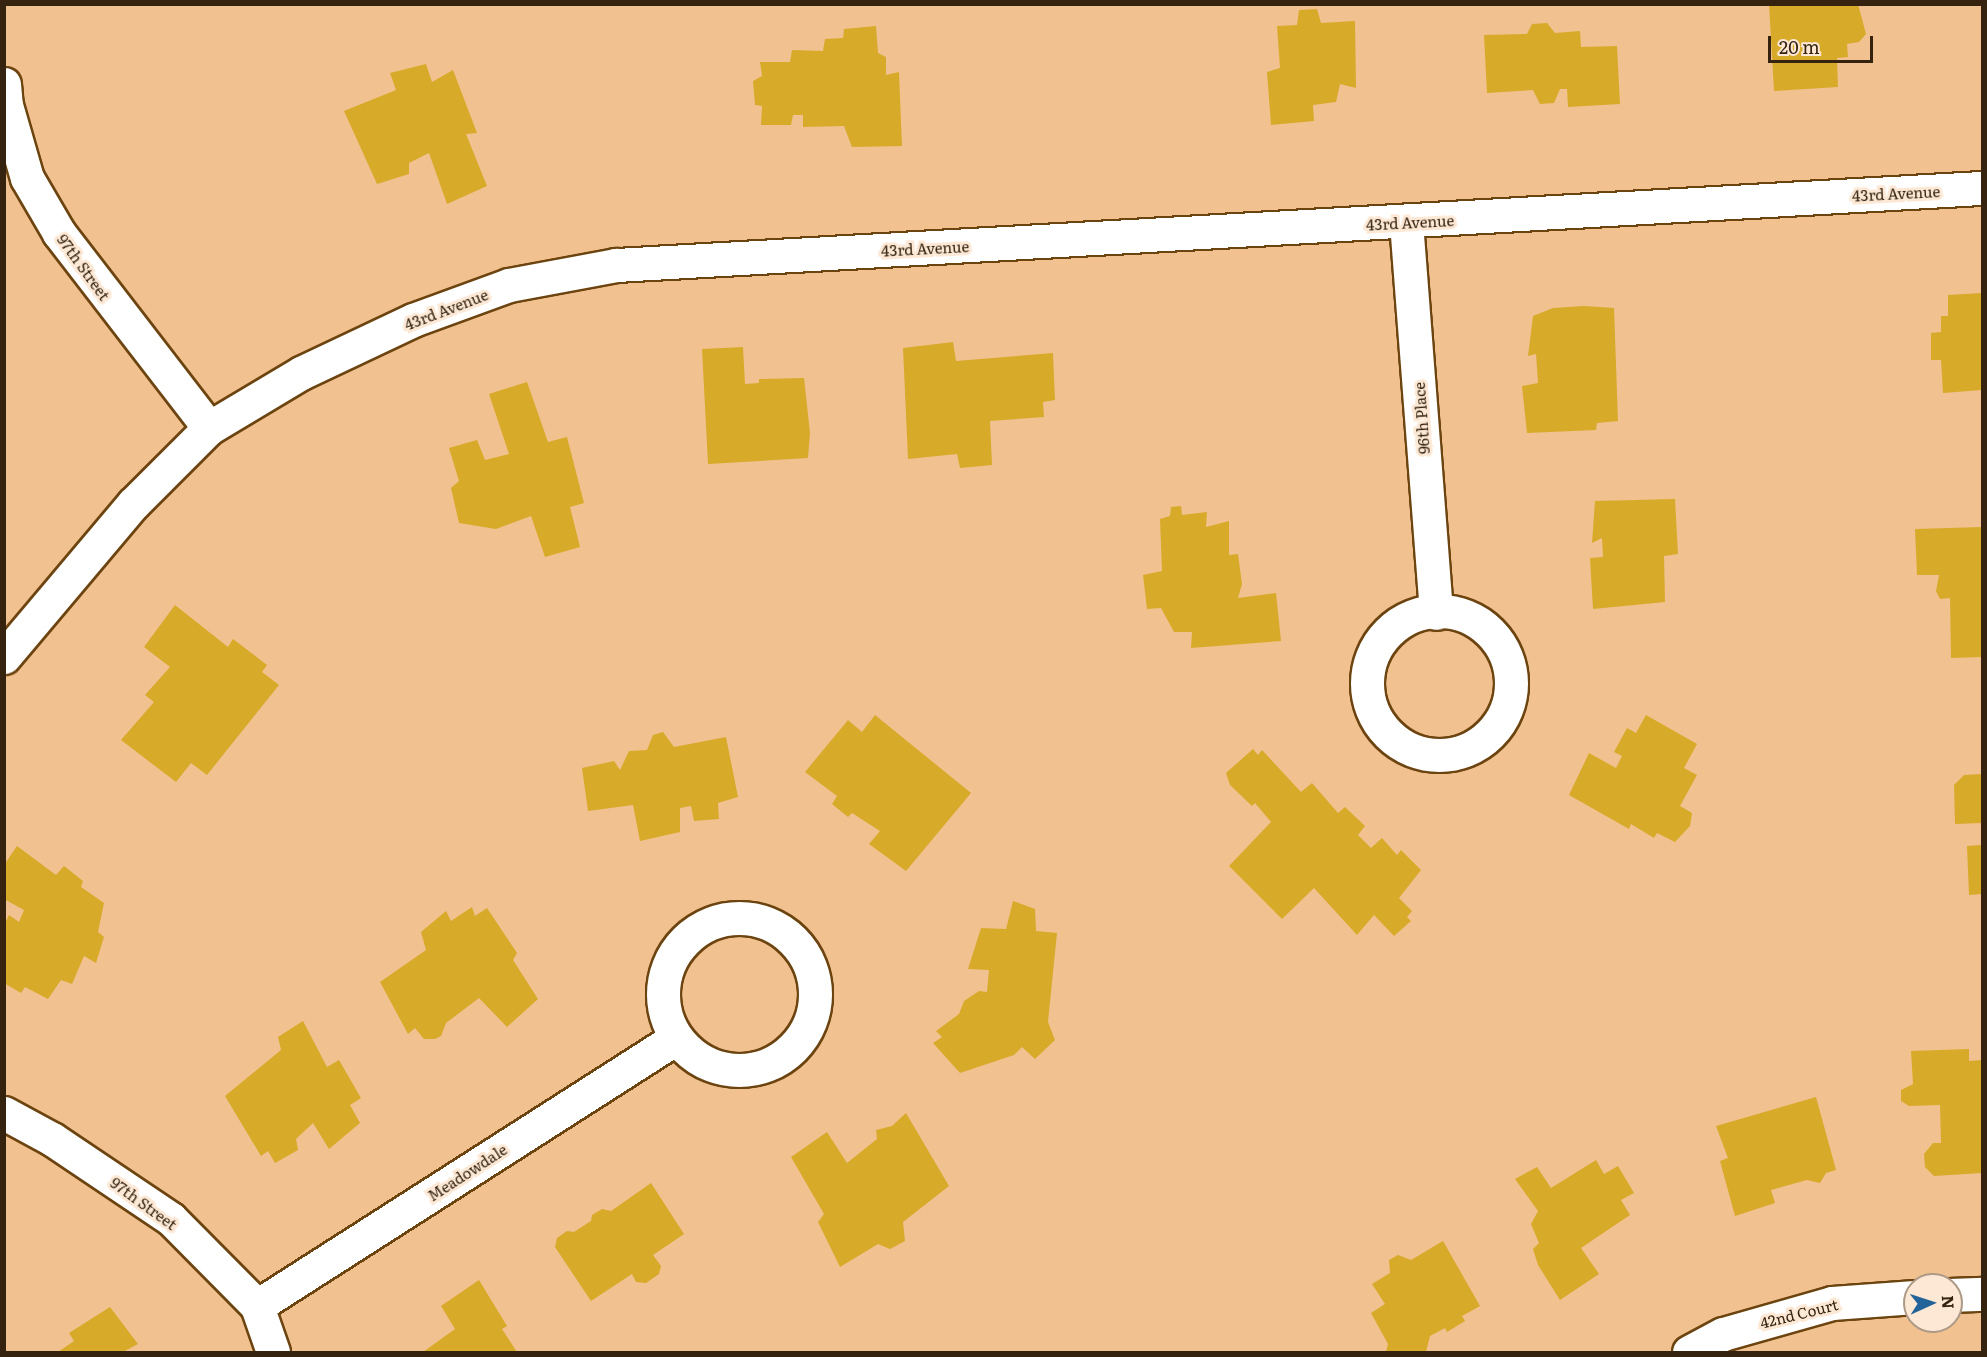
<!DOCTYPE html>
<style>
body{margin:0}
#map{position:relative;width:1987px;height:1357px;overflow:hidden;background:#f1c190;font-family:Literata,serif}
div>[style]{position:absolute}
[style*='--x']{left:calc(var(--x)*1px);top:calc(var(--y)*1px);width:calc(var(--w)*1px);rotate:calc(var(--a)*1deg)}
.building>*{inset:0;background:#d8aa29}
.roads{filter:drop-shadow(2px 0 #6c4410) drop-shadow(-2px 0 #6c4410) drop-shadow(0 2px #6c4410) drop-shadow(0 -2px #6c4410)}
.minor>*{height:33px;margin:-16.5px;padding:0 16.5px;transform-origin:16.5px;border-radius:16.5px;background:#fff}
.minor>.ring{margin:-16.5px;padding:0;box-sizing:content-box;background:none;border:33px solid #fff;border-radius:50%}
span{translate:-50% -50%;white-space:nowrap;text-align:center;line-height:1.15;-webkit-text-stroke:6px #fce8d5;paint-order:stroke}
.street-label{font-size:15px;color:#35230f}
.frame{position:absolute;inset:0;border:6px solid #35230f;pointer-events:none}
.north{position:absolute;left:1903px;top:1273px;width:60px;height:60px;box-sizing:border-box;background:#fce8d5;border:2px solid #ac9986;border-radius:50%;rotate:87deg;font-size:16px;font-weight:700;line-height:24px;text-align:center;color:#35230f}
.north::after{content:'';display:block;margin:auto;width:21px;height:27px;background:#226399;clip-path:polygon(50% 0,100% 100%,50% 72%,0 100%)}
.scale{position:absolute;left:1768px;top:36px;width:105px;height:27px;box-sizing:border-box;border:3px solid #35230f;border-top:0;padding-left:8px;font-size:18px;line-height:21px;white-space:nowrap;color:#35230f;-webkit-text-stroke:4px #fce8d5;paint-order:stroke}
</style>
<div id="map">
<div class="building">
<div style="clip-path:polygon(1769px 4px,1858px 4px,1866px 34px,1859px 42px,1847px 44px,1848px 57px,1837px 58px,1838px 87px,1774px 91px)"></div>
<div style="clip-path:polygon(1317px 9px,1321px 23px,1355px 21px,1356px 88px,1340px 84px,1336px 102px,1313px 105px,1314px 121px,1271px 125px,1267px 72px,1280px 68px,1277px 26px,1297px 25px,1299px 10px)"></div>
<div style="clip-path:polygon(1547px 23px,1555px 33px,1580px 31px,1581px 47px,1617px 46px,1620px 104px,1568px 107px,1567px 89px,1560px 89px,1554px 103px,1540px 104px,1533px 90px,1487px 93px,1484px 35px,1527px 34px,1532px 24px)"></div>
<div style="clip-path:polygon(876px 26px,878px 53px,886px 57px,886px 75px,899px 72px,902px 146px,852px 147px,844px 126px,803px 127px,803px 115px,793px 115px,791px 125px,761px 125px,762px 106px,755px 105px,753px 81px,762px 76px,760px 62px,790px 62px,792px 50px,823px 51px,825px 39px,843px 38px,844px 29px)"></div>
<div style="clip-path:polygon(426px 64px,432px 82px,453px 70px,477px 133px,466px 134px,487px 186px,447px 204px,429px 153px,409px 163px,409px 174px,377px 184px,344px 111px,396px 90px,390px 73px)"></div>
<div style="clip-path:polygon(1982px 293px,1982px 390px,1943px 393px,1941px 360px,1931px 360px,1931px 333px,1941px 332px,1941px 316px,1948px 316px,1948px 295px)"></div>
<div style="clip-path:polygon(1584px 306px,1614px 308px,1618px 421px,1597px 423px,1596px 430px,1527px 433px,1522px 386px,1538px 383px,1536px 354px,1528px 356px,1533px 316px,1553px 308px)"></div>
<div style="clip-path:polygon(953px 342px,956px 361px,1053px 353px,1055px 400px,1043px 402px,1044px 417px,990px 421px,992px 465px,960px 468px,957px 454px,908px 459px,903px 348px)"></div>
<div style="clip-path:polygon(743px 347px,745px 384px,759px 383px,759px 379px,804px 378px,810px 433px,808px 458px,708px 464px,702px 349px)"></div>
<div style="clip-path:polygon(527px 382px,548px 442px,567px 437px,584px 503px,570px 507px,580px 547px,545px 557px,531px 516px,496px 529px,459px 523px,451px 488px,459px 481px,449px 448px,477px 440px,485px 460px,509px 454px,489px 394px)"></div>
<div style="clip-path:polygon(1675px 499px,1678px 554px,1664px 556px,1665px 602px,1593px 609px,1590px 558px,1603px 557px,1602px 538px,1592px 543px,1595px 501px)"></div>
<div style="clip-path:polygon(1181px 506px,1182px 515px,1207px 512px,1206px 527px,1229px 521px,1229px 555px,1238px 554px,1242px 584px,1238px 598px,1276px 593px,1281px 641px,1191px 648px,1192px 632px,1174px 632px,1161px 608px,1147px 609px,1143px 575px,1162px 571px,1160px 519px,1170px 516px,1171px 507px)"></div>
<div style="clip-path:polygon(1982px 527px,1982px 657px,1951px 658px,1950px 598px,1940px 599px,1936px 591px,1939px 575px,1917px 575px,1915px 529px)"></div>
<div style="clip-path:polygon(175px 605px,228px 647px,233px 639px,267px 665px,262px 672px,279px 685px,207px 775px,191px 763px,176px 782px,121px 740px,154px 702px,145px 695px,170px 667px,144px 647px)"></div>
<div style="clip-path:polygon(875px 715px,971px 793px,906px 871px,869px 844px,880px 831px,852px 813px,848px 817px,832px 804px,837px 796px,805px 772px,848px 720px,862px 732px)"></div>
<div style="clip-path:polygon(1646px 715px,1697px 744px,1684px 768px,1697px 775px,1680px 806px,1692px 813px,1690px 826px,1675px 842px,1657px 833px,1654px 838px,1631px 824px,1629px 829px,1569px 795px,1589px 753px,1616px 768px,1622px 756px,1614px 752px,1627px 728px,1636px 733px)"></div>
<div style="clip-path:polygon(663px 732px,674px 747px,726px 737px,738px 797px,718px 803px,719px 819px,694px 821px,691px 806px,680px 808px,680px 832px,640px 841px,633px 805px,588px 811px,582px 768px,614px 761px,620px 770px,629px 751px,647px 750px,653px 735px)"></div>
<div style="clip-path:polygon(1253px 749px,1258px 755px,1262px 750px,1301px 792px,1312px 783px,1338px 813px,1345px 807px,1365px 826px,1358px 835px,1371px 848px,1382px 838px,1397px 855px,1401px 850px,1421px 870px,1399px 898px,1412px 911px,1407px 917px,1411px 921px,1394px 936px,1374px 915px,1357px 935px,1314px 888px,1282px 919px,1229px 866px,1271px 822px,1255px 803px,1252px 806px,1230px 785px,1226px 773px)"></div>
<div style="clip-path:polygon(1982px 774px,1982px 823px,1955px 824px,1954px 785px,1964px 775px)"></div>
<div style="clip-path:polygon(1982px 845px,1982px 894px,1969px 895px,1967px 846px)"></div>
<div style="clip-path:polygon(17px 846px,56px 875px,64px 866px,83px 881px,81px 887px,104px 903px,98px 932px,104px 937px,96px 963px,84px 956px,72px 984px,61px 980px,48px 999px,25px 987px,21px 993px,4px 983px,4px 925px,9px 915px,19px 922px,24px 910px,4px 899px,4px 865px)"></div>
<div style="clip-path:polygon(1013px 901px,1035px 909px,1036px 931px,1057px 933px,1048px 1022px,1055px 1040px,1035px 1059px,1022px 1047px,1014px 1055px,960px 1073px,933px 1043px,942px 1037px,936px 1031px,959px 1014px,964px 1001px,979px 991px,987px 992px,989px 970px,968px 969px,981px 928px,1006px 929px)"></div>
<div style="clip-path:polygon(472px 907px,475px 916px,487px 908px,517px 953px,513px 960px,538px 999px,507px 1027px,479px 998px,446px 1023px,441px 1036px,435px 1039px,424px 1039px,415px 1028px,408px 1034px,380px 982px,426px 950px,421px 932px,446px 911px,451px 921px)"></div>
<div style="clip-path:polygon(303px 1021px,327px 1067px,339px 1060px,361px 1098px,350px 1105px,360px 1123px,329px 1149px,313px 1123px,296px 1139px,298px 1150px,275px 1163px,268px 1151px,261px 1156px,225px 1096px,281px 1050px,278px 1037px)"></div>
<div style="clip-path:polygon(1969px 1049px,1969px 1061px,1982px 1060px,1982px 1173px,1934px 1176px,1925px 1167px,1924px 1154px,1933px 1143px,1941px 1143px,1940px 1105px,1909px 1106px,1901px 1101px,1901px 1090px,1913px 1084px,1911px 1051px)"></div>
<div style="clip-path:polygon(1816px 1097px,1836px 1170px,1826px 1173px,1820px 1183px,1807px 1180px,1771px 1190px,1775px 1203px,1735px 1216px,1720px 1161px,1728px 1158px,1716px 1126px)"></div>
<div style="clip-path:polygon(906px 1113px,949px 1186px,903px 1222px,905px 1241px,890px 1249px,878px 1244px,840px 1267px,818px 1222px,824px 1214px,791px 1157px,827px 1132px,847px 1163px,877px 1139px,876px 1130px,892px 1126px)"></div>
<div style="clip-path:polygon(1596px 1160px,1604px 1174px,1618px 1166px,1634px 1193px,1621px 1200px,1630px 1215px,1581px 1248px,1599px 1274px,1560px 1300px,1538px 1265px,1533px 1249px,1539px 1243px,1531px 1224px,1538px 1211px,1515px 1179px,1537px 1167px,1551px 1188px)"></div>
<div style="clip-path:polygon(651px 1183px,684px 1234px,653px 1255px,661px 1266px,659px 1274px,646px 1283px,636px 1282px,632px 1274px,591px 1301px,555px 1247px,557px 1238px,567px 1231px,574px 1232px,591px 1221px,592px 1215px,602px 1209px,611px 1211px)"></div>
<div style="clip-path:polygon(1443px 1241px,1480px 1306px,1462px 1316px,1465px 1321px,1447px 1332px,1445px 1328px,1430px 1336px,1426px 1352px,1386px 1352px,1388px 1344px,1371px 1313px,1385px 1304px,1372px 1284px,1390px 1273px,1389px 1260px,1398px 1255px,1411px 1260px)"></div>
<div style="clip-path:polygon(479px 1280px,507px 1326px,502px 1329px,517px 1352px,423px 1352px,455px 1329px,441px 1306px)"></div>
<div style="clip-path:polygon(110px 1307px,138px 1344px,123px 1352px,58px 1352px,74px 1341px,69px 1333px)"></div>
</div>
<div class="roads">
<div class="minor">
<div style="--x:4;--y:84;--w:21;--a:85"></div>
<div style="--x:6;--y:105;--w:76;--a:74"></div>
<div style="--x:27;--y:178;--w:64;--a:59.8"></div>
<div style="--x:59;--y:233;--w:246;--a:52.4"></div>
<div style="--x:1406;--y:222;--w:392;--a:85.6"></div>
<div class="ring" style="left:1367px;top:611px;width:111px;height:111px"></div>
<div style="--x:4;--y:657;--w:200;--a:-49.9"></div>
<div style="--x:133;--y:504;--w:107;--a:-45"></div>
<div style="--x:209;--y:428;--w:107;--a:-30.9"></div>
<div style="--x:301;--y:373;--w:124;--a:-25.3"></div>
<div style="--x:413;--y:320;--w:102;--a:-20"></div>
<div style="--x:509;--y:285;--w:109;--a:-10.6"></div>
<div style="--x:616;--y:265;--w:1368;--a:-3.23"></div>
<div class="ring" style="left:663px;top:918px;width:119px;height:119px"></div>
<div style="--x:4;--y:1113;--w:55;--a:28.4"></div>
<div style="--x:52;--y:1139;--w:143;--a:33.9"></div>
<div style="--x:171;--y:1219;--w:122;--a:45.3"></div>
<div style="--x:257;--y:1306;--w:49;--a:70.8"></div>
<div style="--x:1951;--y:1295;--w:31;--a:-2"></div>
<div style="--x:257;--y:1306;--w:497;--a:-32.6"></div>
<div style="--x:1689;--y:1352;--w:38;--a:-28"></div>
<div style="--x:1723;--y:1334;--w:113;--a:-15.9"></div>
<div style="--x:1832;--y:1303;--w:83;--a:-4.1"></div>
</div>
</div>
<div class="street-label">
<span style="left:1896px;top:193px;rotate:-3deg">43rd Avenue</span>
<span style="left:1410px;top:222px;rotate:-3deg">43rd Avenue</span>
<span style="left:925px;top:248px;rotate:-3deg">43rd Avenue</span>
<span style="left:84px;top:267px;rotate:54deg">97th Street</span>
<span style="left:446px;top:309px;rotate:-21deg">43rd Avenue</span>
<span style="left:1421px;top:418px;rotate:-94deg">96th Place</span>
<span style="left:467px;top:1172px;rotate:-33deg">Meadowdale</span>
<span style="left:144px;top:1203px;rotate:36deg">97th Street</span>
<span style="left:1799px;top:1313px;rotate:-14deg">42nd Court</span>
</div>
<div class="frame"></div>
<div class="north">N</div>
<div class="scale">20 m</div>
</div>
